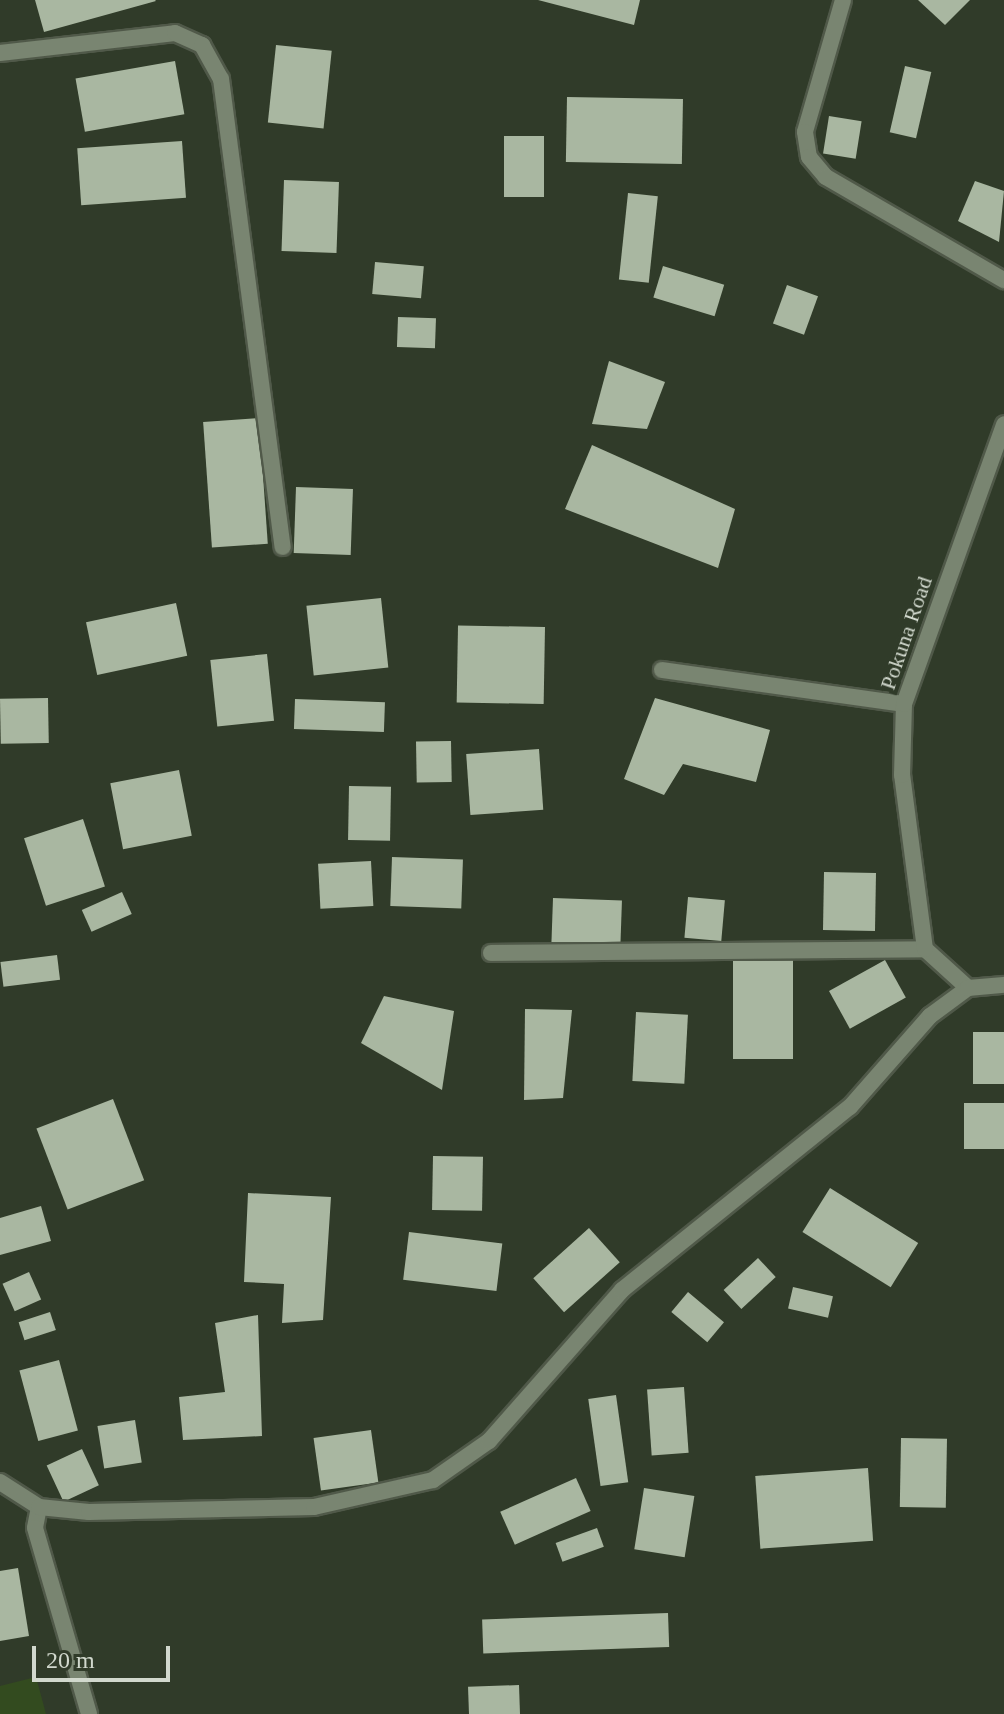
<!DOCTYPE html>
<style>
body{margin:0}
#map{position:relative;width:1004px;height:1714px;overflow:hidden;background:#303b29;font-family:Georgia,serif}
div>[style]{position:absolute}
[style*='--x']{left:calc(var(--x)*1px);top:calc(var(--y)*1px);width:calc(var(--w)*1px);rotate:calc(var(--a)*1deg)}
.green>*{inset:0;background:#334b1f}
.building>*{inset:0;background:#a9b7a1;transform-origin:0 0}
.roads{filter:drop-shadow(2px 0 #505949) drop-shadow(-2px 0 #505949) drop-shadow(0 2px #505949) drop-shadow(0 -2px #505949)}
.service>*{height:16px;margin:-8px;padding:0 8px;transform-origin:8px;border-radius:8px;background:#798571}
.minor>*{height:16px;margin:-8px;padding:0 8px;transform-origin:8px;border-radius:8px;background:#798571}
.tertiary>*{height:16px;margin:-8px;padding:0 8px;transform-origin:8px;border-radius:8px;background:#798571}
span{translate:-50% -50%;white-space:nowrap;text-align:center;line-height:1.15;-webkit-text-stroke:8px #303b29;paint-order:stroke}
.street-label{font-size:22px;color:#d1d8cd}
.scale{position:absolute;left:32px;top:1646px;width:138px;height:36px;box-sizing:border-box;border:4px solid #d1d8cd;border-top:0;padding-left:10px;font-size:24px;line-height:28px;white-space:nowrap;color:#d1d8cd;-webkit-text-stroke:6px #303b29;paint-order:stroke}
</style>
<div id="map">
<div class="green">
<div style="clip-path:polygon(36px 1677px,46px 1714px,0 1714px,0 1686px)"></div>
</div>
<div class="building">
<div style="clip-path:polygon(35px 0,155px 0,156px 1px,44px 32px)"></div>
<div style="clip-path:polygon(538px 0,640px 0,634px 25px)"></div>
<div style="clip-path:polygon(918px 0,970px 0,945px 25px)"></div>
<div style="left:276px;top:45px;width:56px;height:78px;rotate:6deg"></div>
<div style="left:175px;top:61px;width:54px;height:101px;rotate:80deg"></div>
<div style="left:905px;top:66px;width:27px;height:68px;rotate:13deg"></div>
<div style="left:567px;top:97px;width:116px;height:65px;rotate:1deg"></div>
<div style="left:829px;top:116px;width:33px;height:38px;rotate:9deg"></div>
<div style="left:504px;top:136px;width:40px;height:61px"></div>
<div style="left:182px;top:141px;width:57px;height:105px;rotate:86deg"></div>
<div style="left:284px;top:180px;width:55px;height:71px;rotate:2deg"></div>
<div style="clip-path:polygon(975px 181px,1004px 191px,999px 242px,958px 221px)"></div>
<div style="left:628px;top:193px;width:30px;height:87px;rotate:6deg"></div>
<div style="left:375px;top:262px;width:49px;height:32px;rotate:5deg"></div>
<div style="left:663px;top:266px;width:64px;height:33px;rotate:17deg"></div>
<div style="left:787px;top:285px;width:33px;height:41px;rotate:20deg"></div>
<div style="left:398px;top:317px;width:38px;height:30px;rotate:2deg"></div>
<div style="clip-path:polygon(609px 361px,665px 382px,647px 429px,592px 424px)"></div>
<div style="left:259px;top:418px;width:126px;height:56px;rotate:86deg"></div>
<div style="clip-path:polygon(592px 445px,735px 509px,718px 568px,565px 509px)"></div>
<div style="left:296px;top:487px;width:57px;height:66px;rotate:2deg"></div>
<div style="left:381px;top:598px;width:70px;height:75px;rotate:84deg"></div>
<div style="left:176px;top:603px;width:54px;height:92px;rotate:78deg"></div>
<div style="left:545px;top:627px;width:77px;height:87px;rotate:91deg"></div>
<div style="left:267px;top:654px;width:67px;height:57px;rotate:84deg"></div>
<div style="left:48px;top:698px;width:45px;height:48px;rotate:89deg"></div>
<div style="clip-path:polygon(655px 698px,770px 730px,756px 782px,683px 764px,664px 795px,624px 779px)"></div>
<div style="left:295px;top:699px;width:90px;height:30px;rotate:2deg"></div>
<div style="left:451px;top:741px;width:41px;height:35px;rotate:89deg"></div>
<div style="left:539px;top:749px;width:61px;height:73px;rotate:86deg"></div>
<div style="left:179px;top:770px;width:67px;height:70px;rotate:79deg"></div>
<div style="left:349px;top:786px;width:42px;height:54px;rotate:1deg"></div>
<div style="left:83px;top:819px;width:71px;height:62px;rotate:72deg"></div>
<div style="left:392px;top:857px;width:71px;height:49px;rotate:2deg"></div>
<div style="left:371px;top:861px;width:45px;height:53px;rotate:87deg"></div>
<div style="left:876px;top:873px;width:58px;height:52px;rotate:91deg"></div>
<div style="left:122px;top:892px;width:24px;height:44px;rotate:66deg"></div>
<div style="left:688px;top:897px;width:37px;height:41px;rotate:5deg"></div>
<div style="left:553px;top:898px;width:69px;height:44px;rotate:2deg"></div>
<div style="left:57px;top:955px;width:25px;height:57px;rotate:83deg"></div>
<div style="left:793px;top:958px;width:101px;height:60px;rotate:90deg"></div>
<div style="left:885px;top:960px;width:43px;height:64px;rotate:61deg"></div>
<div style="clip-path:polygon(384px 996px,454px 1011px,442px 1090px,361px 1043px)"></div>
<div style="clip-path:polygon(525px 1009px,572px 1010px,563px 1098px,524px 1100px)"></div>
<div style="left:636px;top:1012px;width:52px;height:69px;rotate:3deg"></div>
<div style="left:973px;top:1032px;width:31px;height:52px"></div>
<div style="left:113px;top:1099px;width:87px;height:82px;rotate:69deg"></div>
<div style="left:1004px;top:1103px;width:46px;height:40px;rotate:90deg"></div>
<div style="left:433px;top:1156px;width:50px;height:54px;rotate:1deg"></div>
<div style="left:830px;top:1188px;width:104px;height:52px;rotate:32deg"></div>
<div style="clip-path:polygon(248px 1193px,331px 1197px,323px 1320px,282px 1323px,284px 1284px,244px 1282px)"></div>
<div style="clip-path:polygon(41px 1206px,51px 1241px,0 1255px,0 1218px)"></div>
<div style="left:589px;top:1228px;width:46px;height:75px;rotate:48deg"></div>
<div style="left:409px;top:1232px;width:94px;height:48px;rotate:7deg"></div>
<div style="left:758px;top:1258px;width:26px;height:47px;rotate:47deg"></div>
<div style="left:29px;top:1272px;width:30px;height:29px;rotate:66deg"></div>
<div style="left:793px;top:1287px;width:41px;height:22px;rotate:13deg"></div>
<div style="left:688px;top:1292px;width:47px;height:26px;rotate:40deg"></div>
<div style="left:50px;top:1312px;width:19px;height:33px;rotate:72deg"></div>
<div style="clip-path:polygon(258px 1315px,262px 1436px,183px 1440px,179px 1397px,225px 1392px,215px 1323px)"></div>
<div style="left:59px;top:1360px;width:73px;height:41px;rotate:75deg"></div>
<div style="left:684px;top:1387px;width:66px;height:37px;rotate:86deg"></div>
<div style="left:616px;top:1395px;width:88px;height:28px;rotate:82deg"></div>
<div style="left:135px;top:1420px;width:43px;height:38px;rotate:81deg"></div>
<div style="left:371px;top:1430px;width:53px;height:58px;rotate:82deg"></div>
<div style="left:901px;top:1438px;width:46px;height:69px;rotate:1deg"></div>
<div style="left:82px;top:1449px;width:40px;height:39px;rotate:65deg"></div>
<div style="left:868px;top:1468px;width:73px;height:113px;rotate:86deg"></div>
<div style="left:576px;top:1478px;width:36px;height:83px;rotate:66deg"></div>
<div style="left:644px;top:1488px;width:51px;height:62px;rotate:9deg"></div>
<div style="left:597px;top:1528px;width:20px;height:44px;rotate:70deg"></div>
<div style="clip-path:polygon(18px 1568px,29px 1636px,0 1641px,0 1571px)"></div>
<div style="left:668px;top:1613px;width:34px;height:186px;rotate:88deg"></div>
<div style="left:519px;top:1685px;width:29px;height:51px;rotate:88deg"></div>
</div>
<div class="roads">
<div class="service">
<div style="--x:491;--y:953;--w:434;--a:-0.5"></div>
</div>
<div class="minor">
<div style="--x:843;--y:0;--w:137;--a:106.1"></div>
<div style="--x:805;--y:132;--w:25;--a:81"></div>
<div style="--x:809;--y:157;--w:26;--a:50"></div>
<div style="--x:826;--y:177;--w:206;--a:30.1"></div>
<div style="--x:0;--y:53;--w:176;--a:-6.5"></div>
<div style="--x:175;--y:33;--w:30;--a:24"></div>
<div style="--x:202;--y:45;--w:39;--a:61"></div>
<div style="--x:221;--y:79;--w:472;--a:82.5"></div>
<div style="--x:662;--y:670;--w:244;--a:8"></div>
<div style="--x:968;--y:988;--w:58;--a:-137.8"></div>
<div style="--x:925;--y:949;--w:176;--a:-97.5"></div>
<div style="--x:902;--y:775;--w:71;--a:-88.4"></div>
<div style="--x:904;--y:704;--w:297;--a:-70.3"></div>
<div style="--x:39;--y:1507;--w:21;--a:101"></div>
<div style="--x:35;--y:1528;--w:194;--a:73.8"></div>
</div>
<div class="tertiary">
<div style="--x:0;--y:1482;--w:46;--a:32.7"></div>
<div style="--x:39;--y:1507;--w:50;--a:5.7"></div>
<div style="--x:89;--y:1512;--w:225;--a:-1.3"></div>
<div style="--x:314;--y:1507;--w:122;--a:-12.8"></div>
<div style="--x:433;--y:1480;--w:68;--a:-34.9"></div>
<div style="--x:489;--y:1441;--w:201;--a:-48.6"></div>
<div style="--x:622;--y:1290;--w:292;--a:-38.8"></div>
<div style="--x:850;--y:1107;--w:121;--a:-48.7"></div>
<div style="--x:930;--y:1016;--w:47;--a:-36.4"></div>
<div style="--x:968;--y:988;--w:36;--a:-5"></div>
</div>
</div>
<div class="street-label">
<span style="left:906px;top:633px;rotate:-71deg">Pokuna Road</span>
</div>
<div class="scale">20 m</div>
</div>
